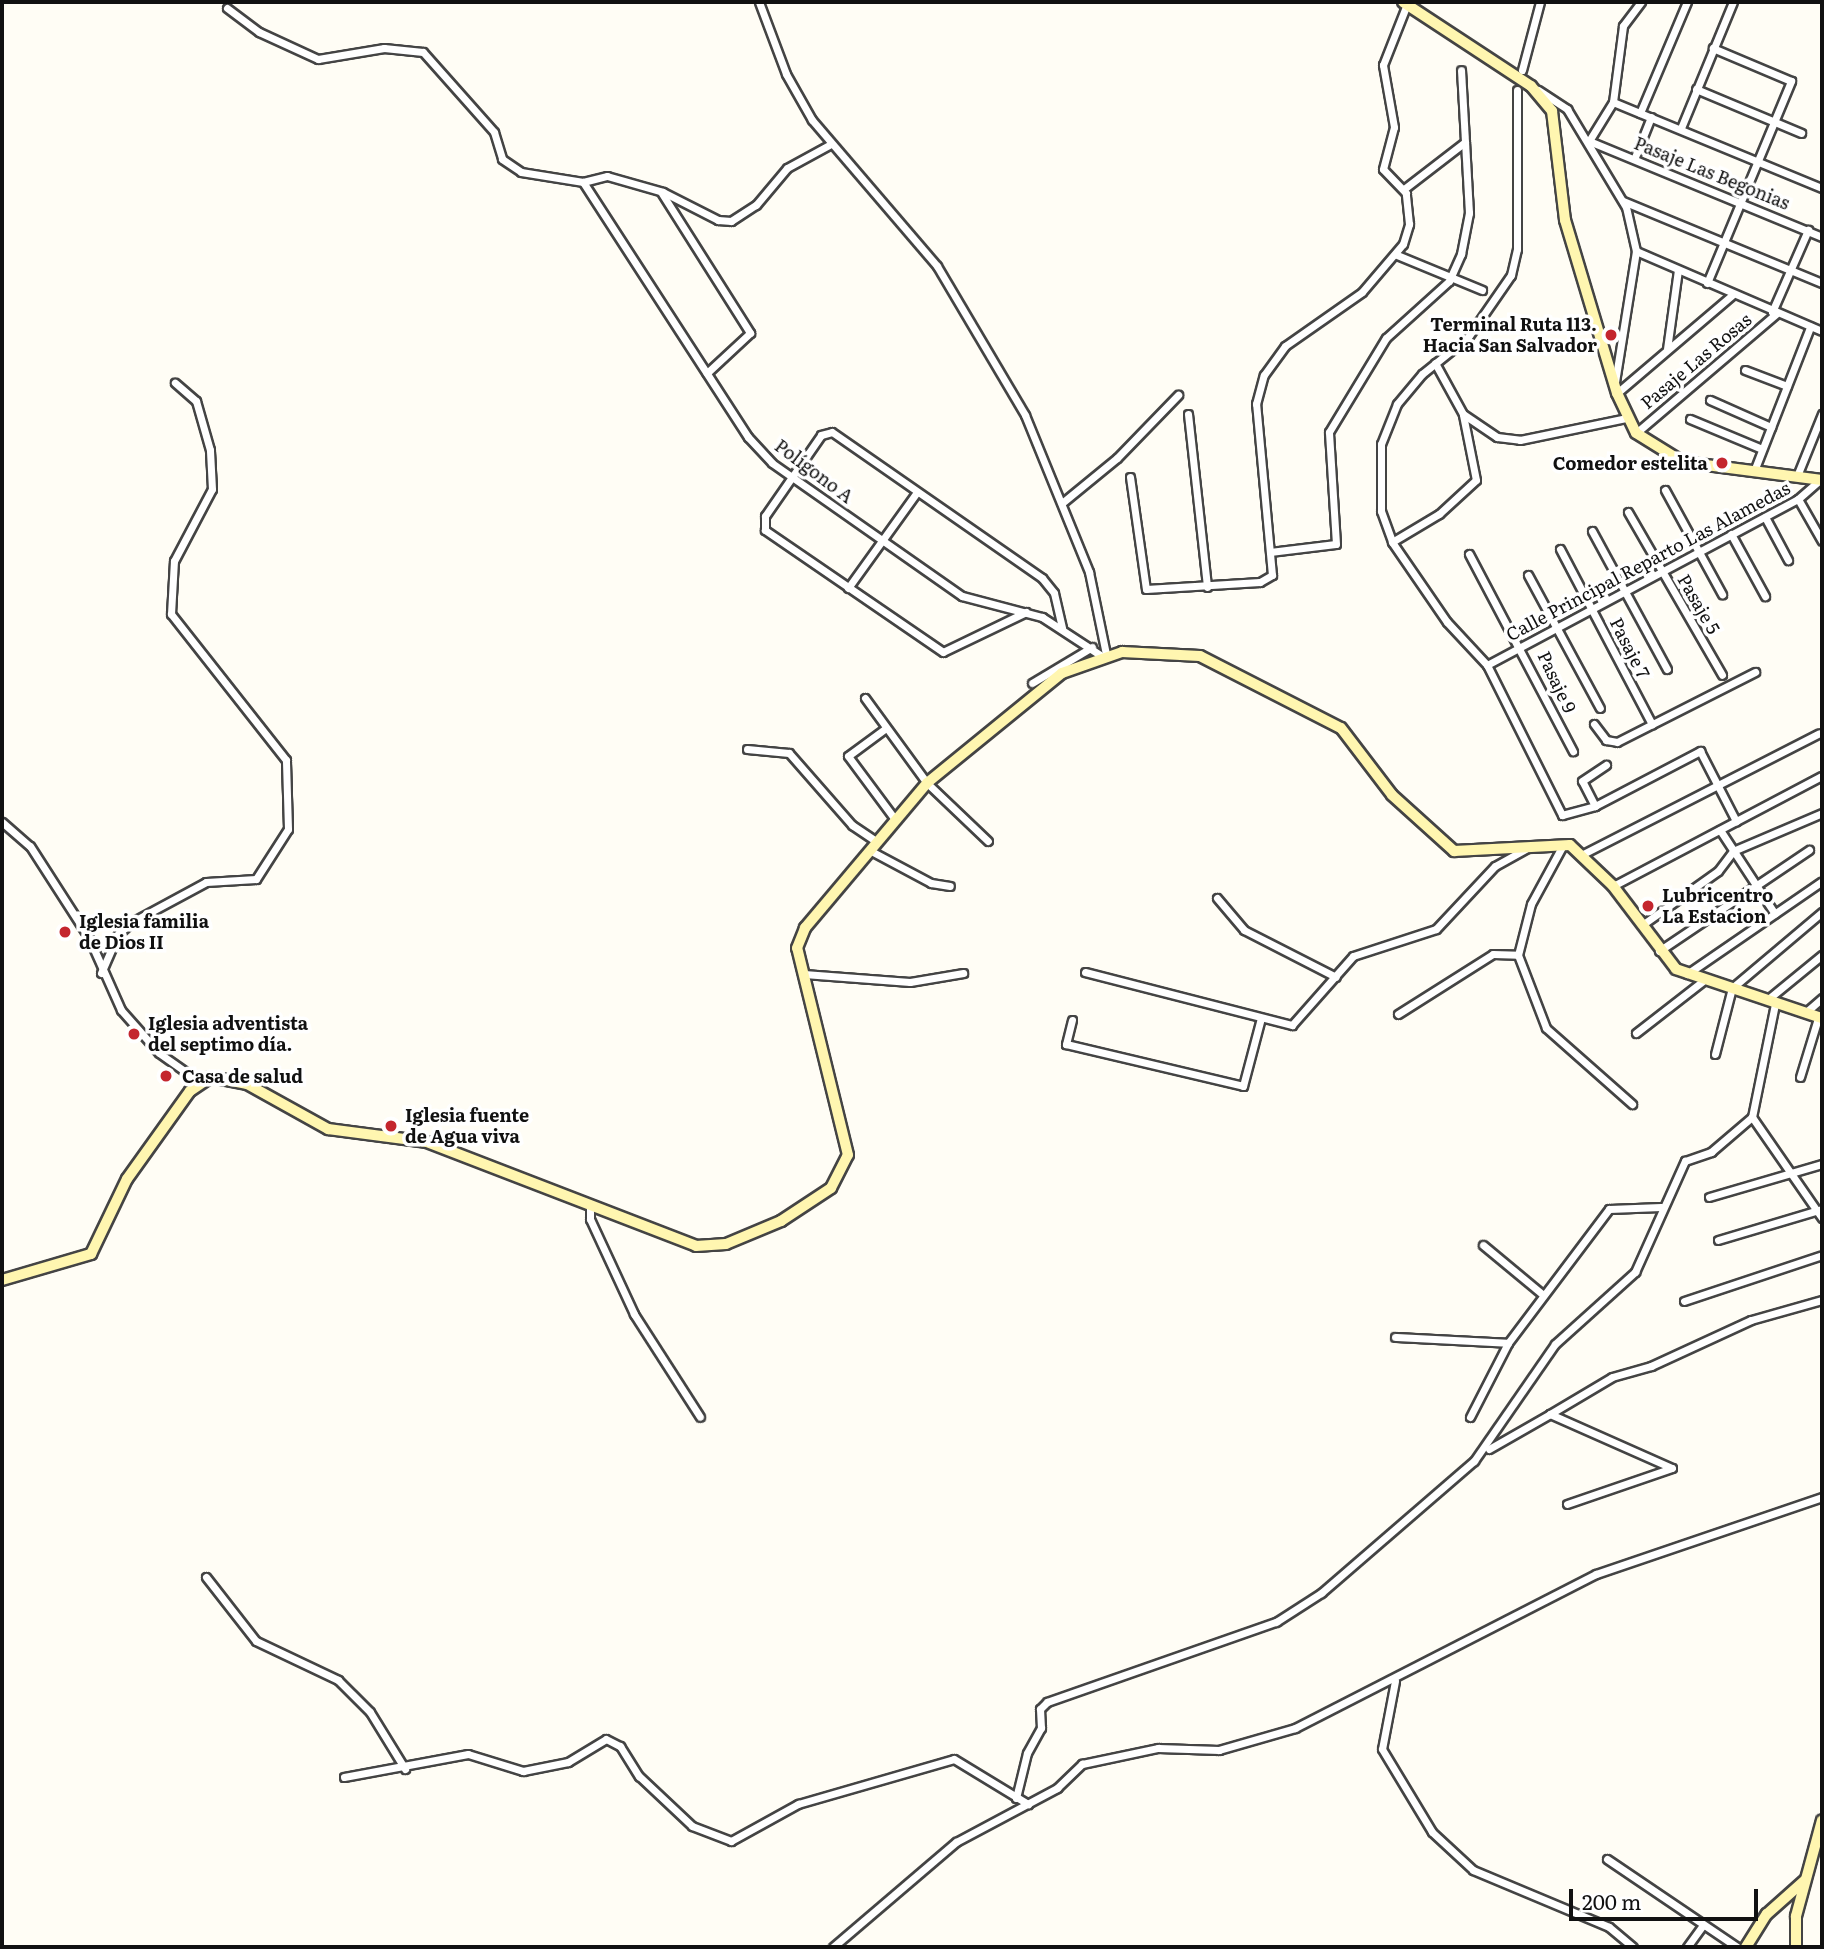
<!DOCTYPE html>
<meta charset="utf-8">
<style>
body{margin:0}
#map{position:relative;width:1824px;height:1949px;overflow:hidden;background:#fffdf5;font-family:Literata,serif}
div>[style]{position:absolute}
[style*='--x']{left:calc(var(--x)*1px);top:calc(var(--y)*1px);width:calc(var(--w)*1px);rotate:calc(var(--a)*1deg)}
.roads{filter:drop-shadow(2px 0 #444) drop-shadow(-2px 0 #444) drop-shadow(0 2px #444) drop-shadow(0 -2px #444)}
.street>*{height:7px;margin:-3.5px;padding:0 3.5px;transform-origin:3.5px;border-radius:3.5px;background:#fff}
.secondary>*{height:10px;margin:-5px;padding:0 5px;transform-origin:5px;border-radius:5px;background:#fff6b0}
.dots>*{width:19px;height:19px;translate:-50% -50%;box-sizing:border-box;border:4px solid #fff;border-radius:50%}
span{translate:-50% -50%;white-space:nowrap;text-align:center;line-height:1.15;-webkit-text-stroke:7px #fff;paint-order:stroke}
.street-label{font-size:18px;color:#111}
.poi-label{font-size:18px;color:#111;font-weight:700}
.right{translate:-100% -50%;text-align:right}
.left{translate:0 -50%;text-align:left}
.frame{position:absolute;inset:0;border:4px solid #111;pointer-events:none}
.scale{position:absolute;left:1569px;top:1889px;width:189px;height:32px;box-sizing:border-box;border:4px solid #111;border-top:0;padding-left:9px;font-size:21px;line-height:24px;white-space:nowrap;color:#111;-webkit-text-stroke:5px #fff;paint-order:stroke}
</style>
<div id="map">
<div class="roads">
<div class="street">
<div style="--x:759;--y:2;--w:77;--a:69.4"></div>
<div style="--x:786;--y:74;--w:53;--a:60.5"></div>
<div style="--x:812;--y:120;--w:192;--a:49.4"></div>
<div style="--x:937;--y:266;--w:173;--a:59.4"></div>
<div style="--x:1025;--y:415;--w:170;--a:67.8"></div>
<div style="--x:1089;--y:572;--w:84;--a:78.3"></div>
<div style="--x:1641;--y:2;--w:30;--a:127"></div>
<div style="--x:1623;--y:26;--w:77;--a:97.5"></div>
<div style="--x:1613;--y:102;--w:46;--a:121.6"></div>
<div style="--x:1589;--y:141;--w:252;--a:22.4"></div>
<div style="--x:227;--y:8;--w:40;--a:37"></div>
<div style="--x:259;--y:32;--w:65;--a:24.6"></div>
<div style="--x:318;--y:59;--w:67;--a:-9.5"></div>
<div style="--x:384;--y:48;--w:39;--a:6"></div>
<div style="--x:423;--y:52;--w:107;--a:48.4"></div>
<div style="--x:494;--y:132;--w:28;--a:73"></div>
<div style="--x:502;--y:159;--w:23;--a:34"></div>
<div style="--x:521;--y:172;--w:63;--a:9.2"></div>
<div style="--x:583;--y:182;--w:25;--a:-14"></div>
<div style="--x:607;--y:176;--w:58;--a:15.9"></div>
<div style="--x:663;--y:192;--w:62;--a:27"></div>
<div style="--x:718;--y:220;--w:13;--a:4"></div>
<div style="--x:731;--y:221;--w:30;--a:-33"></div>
<div style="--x:756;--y:205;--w:48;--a:-50"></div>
<div style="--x:787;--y:168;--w:48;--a:-28.7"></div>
<div style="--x:1522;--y:70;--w:70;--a:-75.2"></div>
<div style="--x:1696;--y:89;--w:114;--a:22.7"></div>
<div style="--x:1517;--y:90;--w:159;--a:90"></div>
<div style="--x:1517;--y:249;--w:27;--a:103"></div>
<div style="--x:1511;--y:275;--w:75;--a:124.7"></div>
<div style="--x:1468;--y:337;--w:59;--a:141.2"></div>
<div style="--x:1422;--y:374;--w:39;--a:130"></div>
<div style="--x:1397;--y:404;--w:43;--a:111.8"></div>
<div style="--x:1381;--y:444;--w:67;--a:90"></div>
<div style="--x:1381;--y:511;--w:33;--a:70"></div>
<div style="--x:1392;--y:542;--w:97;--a:55.5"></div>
<div style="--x:1447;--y:622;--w:59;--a:47.1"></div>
<div style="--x:1487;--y:665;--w:168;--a:63.4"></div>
<div style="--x:1562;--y:815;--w:34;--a:-15"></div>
<div style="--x:1595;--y:806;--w:119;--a:-27.6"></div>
<div style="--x:1700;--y:751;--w:79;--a:62.8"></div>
<div style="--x:1538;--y:90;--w:35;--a:33"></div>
<div style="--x:1567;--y:109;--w:114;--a:59"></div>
<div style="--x:1626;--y:207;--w:45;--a:77.2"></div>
<div style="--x:1636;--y:251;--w:133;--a:99.1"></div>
<div style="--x:1613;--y:102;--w:226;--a:22.4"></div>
<div style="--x:1640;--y:113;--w:121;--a:-67.1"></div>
<div style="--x:1681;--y:128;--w:136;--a:-67.6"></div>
<div style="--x:1635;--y:157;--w:43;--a:-68.2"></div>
<div style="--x:583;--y:182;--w:304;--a:57.1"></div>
<div style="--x:748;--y:437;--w:35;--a:47"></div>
<div style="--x:772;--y:463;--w:232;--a:35"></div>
<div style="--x:962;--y:596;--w:83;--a:14.7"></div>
<div style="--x:1042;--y:617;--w:69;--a:33.2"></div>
<div style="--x:1404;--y:189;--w:77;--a:-37.6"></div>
<div style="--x:661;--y:192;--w:167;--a:57.7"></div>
<div style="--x:750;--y:333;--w:59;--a:137.1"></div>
<div style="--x:1623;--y:201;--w:215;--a:22.4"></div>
<div style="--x:1636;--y:251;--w:202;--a:23.3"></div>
<div style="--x:1397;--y:255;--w:92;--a:22.4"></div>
<div style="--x:1707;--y:283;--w:219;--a:-67.4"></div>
<div style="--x:1791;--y:81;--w:85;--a:-157.1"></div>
<div style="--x:1772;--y:312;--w:90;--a:-66.3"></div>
<div style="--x:1667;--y:349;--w:80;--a:-82.1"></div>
<div style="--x:1435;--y:363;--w:58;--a:61.2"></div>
<div style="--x:1463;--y:414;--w:41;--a:34.1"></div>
<div style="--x:1497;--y:437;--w:23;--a:7"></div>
<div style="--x:1520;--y:440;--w:108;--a:-11.7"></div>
<div style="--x:1745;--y:370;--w:45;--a:20.9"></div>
<div style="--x:1617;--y:393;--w:151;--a:-40.4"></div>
<div style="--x:1710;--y:400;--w:67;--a:23.9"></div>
<div style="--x:1188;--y:414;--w:174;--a:83.7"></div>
<div style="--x:1690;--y:419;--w:78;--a:22.6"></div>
<div style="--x:1636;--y:433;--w:184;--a:-40.4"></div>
<div style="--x:1754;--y:471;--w:155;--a:-68.7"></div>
<div style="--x:1797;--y:476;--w:67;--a:-68"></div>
<div style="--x:1130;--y:477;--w:113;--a:81.9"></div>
<div style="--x:1146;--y:589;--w:114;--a:-3.5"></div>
<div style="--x:1260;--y:582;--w:14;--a:-30"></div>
<div style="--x:1272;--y:575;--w:172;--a:-95.3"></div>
<div style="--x:1256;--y:404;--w:30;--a:-75"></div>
<div style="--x:1264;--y:375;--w:36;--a:-54"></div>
<div style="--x:1285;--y:346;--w:94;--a:-35"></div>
<div style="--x:1362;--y:292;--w:63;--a:-49.5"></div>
<div style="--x:1403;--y:244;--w:21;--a:-73"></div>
<div style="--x:1409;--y:224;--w:31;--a:-96"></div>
<div style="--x:1406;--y:193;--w:33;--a:-134"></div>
<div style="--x:1383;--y:169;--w:43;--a:-75.3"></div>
<div style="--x:1394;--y:127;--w:63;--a:-100.1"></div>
<div style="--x:1383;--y:65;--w:66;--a:-68.5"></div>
<div style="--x:1665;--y:490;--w:119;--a:61.3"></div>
<div style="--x:1798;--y:499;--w:48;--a:60.3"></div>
<div style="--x:1062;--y:503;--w:71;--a:-39.3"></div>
<div style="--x:1117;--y:458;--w:88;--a:-45.9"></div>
<div style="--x:1628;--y:512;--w:188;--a:60"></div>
<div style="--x:1765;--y:517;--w:49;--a:61.9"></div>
<div style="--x:1592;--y:531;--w:157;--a:61.5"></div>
<div style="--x:1731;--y:534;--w:71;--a:61.3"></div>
<div style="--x:1392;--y:542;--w:55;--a:-30.8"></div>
<div style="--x:1439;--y:514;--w:50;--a:-42.6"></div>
<div style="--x:1476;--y:480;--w:66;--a:-101.3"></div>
<div style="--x:1560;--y:549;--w:198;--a:62.3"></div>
<div style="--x:1270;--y:552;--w:66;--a:-6.9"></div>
<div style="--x:1336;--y:544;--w:112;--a:-93.6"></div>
<div style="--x:1329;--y:432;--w:110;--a:-58.8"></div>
<div style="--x:1386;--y:338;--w:85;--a:-42.1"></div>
<div style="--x:1449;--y:281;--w:30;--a:-66"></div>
<div style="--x:1461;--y:254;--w:42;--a:-79"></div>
<div style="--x:1469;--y:213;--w:143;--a:-93.2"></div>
<div style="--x:1469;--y:554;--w:223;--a:62.2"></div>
<div style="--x:1528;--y:575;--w:151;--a:61.6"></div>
<div style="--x:848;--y:588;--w:118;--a:-54.3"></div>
<div style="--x:1026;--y:612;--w:92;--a:154.3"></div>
<div style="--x:943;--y:652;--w:216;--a:-145.6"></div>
<div style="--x:765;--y:530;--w:14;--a:-90"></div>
<div style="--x:765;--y:516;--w:98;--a:-55.3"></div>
<div style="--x:821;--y:435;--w:11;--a:-15"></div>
<div style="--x:832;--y:432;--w:256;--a:34.8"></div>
<div style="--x:1042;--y:578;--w:19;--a:51"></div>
<div style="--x:1054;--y:593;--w:36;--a:77"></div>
<div style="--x:1487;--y:665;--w:353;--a:-28.1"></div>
<div style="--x:1798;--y:499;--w:29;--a:-41"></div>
<div style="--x:1032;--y:683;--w:70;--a:-31"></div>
<div style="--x:865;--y:698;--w:105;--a:53.9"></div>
<div style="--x:927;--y:783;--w:84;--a:43.6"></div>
<div style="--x:1594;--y:724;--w:20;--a:53"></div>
<div style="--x:1606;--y:740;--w:11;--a:10"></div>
<div style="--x:1617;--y:742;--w:155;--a:-26.9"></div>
<div style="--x:886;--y:728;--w:47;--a:143.6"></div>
<div style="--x:848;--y:756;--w:77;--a:53.4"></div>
<div style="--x:747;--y:749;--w:42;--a:5.4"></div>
<div style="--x:789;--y:753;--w:96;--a:48.8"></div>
<div style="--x:852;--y:825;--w:30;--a:34"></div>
<div style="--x:1595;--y:806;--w:28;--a:-117"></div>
<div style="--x:1582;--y:781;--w:29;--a:-34"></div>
<div style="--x:2;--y:822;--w:37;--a:41"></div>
<div style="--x:30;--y:846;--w:109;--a:57.3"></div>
<div style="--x:89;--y:938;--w:79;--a:66"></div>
<div style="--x:121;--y:1010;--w:57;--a:48.5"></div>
<div style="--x:159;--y:1053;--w:50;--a:35.3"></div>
<div style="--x:1720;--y:830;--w:100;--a:56.8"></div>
<div style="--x:1563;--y:845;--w:67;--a:118.5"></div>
<div style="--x:1531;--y:904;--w:53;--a:104.3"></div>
<div style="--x:1518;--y:955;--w:78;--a:69"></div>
<div style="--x:1546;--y:1028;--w:115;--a:41.5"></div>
<div style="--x:871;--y:851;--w:68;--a:28.1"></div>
<div style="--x:931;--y:883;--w:19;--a:9"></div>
<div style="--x:1583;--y:854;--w:265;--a:-27.1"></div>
<div style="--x:1613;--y:886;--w:236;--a:-27.8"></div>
<div style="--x:1217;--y:898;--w:42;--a:49.8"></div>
<div style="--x:1244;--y:930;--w:103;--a:27.1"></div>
<div style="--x:1642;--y:925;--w:93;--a:-35.4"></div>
<div style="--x:1718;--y:871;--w:25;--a:-53"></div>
<div style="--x:1733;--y:851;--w:97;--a:-23.1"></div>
<div style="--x:1659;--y:951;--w:181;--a:-34"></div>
<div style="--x:1085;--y:972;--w:214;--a:14.4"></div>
<div style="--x:1292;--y:1025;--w:92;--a:-48.5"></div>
<div style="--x:1353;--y:956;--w:87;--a:-18"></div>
<div style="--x:1436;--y:929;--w:86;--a:-46.9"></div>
<div style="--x:1495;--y:866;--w:35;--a:-29"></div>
<div style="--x:101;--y:973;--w:43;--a:-66.4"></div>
<div style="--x:118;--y:934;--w:18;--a:-41"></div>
<div style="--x:132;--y:922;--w:84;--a:-28.4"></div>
<div style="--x:206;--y:882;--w:50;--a:-3.4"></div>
<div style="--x:256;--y:879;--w:59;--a:-57.4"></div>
<div style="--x:288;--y:829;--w:69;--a:-91.7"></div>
<div style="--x:286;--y:760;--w:186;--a:-128.2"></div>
<div style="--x:171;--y:614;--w:53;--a:-86.8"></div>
<div style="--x:174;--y:561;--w:81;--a:-62.2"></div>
<div style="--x:212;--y:489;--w:39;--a:-93"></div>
<div style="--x:210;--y:450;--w:51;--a:-105.9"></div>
<div style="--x:196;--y:401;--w:28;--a:-139"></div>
<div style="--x:804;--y:974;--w:106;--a:4.3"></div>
<div style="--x:910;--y:982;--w:54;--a:-9.6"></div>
<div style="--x:1687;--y:974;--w:163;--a:-34.5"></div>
<div style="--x:1767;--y:1000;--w:71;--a:-39.3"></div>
<div style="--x:1775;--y:1004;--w:115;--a:101.5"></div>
<div style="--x:1752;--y:1117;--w:123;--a:55.3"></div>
<div style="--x:1805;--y:1013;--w:23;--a:-41"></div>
<div style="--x:1398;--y:1014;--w:112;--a:-32.3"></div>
<div style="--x:1493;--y:954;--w:25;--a:2"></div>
<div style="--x:1072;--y:1020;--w:25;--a:104"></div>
<div style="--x:1066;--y:1044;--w:182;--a:13.3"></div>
<div style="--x:1243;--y:1086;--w:70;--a:-75.2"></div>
<div style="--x:1636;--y:1033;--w:86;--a:-37.9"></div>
<div style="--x:1715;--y:1054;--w:68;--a:-75.6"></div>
<div style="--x:1732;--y:988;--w:118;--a:-40.2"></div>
<div style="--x:1800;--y:1077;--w:62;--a:-73"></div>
<div style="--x:1709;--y:1197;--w:118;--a:-16.3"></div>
<div style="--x:590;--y:1206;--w:13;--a:90"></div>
<div style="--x:590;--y:1219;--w:105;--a:65.1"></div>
<div style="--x:634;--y:1314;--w:122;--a:57.3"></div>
<div style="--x:1718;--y:1240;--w:109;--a:-16.6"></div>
<div style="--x:1483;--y:1245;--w:77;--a:39.7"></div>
<div style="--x:1684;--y:1301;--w:145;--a:-18.4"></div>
<div style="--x:1395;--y:1337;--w:113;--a:3"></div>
<div style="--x:1508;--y:1343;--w:168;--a:-53"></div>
<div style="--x:1609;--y:1209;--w:52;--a:-2.2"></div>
<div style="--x:1550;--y:1414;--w:72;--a:-30.8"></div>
<div style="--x:1612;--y:1377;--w:41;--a:-15.8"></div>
<div style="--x:1651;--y:1366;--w:110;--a:-24.7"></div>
<div style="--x:1751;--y:1320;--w:74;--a:-15.7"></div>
<div style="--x:1470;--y:1417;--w:83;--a:-62.8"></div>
<div style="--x:1489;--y:1449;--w:70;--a:-29.8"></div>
<div style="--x:1550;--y:1414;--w:133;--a:23.9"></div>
<div style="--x:1672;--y:1468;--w:111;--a:161.1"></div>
<div style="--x:206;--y:1577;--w:81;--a:52"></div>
<div style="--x:256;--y:1641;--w:91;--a:25.4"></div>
<div style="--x:338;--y:1680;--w:45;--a:45"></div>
<div style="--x:370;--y:1712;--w:67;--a:58.4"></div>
<div style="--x:1395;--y:1681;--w:69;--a:100.8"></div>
<div style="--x:1382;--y:1749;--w:97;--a:58.9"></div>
<div style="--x:1432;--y:1832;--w:56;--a:42.8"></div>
<div style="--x:1473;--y:1870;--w:147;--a:22.7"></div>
<div style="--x:1609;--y:1927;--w:31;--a:40"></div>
<div style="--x:344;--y:1777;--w:126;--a:-10.5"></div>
<div style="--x:468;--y:1754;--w:58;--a:17.2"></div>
<div style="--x:523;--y:1771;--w:46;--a:-11.3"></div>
<div style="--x:568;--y:1762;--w:44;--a:-31.2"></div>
<div style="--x:606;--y:1739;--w:16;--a:27"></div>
<div style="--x:620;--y:1746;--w:36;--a:58"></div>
<div style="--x:639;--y:1776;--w:73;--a:43.3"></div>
<div style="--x:692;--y:1826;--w:42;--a:21"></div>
<div style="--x:731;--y:1841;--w:77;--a:-28.9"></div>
<div style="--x:798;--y:1804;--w:162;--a:-16.1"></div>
<div style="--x:954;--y:1759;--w:87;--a:31.3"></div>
<div style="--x:1016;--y:1798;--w:46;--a:-76.3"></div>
<div style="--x:1027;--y:1753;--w:29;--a:-61"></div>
<div style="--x:1041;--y:1728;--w:19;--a:-93"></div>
<div style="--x:1040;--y:1709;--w:10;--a:-45"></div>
<div style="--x:1047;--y:1702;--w:243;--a:-19.3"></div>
<div style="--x:1276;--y:1622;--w:54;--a:-32.8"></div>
<div style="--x:1321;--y:1593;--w:202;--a:-40.8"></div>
<div style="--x:1474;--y:1461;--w:142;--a:-55.3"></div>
<div style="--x:1555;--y:1344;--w:108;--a:-42"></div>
<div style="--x:1635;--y:1272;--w:122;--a:-65.8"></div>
<div style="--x:1685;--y:1161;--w:28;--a:-19"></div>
<div style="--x:1711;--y:1152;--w:54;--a:-40.5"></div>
<div style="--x:1607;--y:1859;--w:157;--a:34.1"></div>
<div style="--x:833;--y:1947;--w:162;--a:-40.5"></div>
<div style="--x:956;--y:1842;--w:115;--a:-28.1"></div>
<div style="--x:1057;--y:1788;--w:35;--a:-44"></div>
<div style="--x:1082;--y:1764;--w:78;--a:-11.9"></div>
<div style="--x:1158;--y:1748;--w:61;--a:1.9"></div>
<div style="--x:1219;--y:1750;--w:79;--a:-16.1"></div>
<div style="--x:1295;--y:1728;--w:338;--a:-27.1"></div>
<div style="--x:1596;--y:1574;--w:239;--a:-18.8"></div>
<div style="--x:1687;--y:1947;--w:26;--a:-54"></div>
</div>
<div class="secondary">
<div style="--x:1403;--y:2;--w:153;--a:33.3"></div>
<div style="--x:1531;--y:86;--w:33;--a:50"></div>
<div style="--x:1552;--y:111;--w:110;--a:83.2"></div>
<div style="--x:1565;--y:220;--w:181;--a:73.3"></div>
<div style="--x:1617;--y:393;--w:44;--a:64.6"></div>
<div style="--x:1636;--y:433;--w:55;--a:31.7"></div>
<div style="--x:1683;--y:462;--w:140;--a:7.4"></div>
<div style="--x:2;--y:1280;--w:93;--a:-16.3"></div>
<div style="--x:91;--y:1254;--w:83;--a:-64.4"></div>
<div style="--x:127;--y:1179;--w:108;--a:-54.4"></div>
<div style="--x:190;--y:1091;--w:25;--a:-34"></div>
<div style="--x:211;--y:1077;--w:37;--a:11"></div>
<div style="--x:247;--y:1084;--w:93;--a:29.1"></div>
<div style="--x:328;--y:1129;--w:100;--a:7.5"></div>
<div style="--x:427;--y:1142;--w:288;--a:21.1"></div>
<div style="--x:696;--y:1246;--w:30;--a:-4"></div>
<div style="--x:726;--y:1244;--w:60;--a:-22.7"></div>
<div style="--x:781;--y:1221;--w:60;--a:-33.4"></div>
<div style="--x:831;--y:1188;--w:37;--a:-63"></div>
<div style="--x:848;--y:1155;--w:213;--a:-103.8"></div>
<div style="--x:797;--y:948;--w:22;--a:-68"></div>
<div style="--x:805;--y:928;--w:189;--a:-49.9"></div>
<div style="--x:927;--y:783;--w:174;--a:-39.2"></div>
<div style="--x:1062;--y:673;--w:64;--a:-19.3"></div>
<div style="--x:1122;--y:652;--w:78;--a:2.9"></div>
<div style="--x:1200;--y:656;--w:158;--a:27.1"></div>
<div style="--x:1341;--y:728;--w:84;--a:52.7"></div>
<div style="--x:1392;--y:795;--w:84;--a:42.1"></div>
<div style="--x:1454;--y:851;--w:116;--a:-3"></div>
<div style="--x:1570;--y:845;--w:59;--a:43.6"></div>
<div style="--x:1613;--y:886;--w:104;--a:52.8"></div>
<div style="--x:1676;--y:969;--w:154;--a:18.6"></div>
<div style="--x:1746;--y:1947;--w:39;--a:-58"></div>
<div style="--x:1767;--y:1914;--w:50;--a:-41.7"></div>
<div style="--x:1796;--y:1947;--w:31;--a:-90"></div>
<div style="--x:1796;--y:1916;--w:99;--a:-74.8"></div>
</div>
</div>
<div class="dots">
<div style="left:1611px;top:335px;background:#c4262e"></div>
<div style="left:1722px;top:463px;background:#c4262e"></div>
<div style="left:1648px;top:906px;background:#c4262e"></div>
<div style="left:65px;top:932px;background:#c4262e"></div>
<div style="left:134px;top:1034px;background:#c4262e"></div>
<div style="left:166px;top:1076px;background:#c4262e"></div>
<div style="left:391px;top:1126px;background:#c4262e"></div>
</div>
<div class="street-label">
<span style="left:1712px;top:173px;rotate:22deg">Pasaje Las Begonias</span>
<span style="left:1696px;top:361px;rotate:-40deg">Pasaje Las Rosas</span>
<span style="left:814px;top:471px;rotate:37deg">Polígono A</span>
<span style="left:1648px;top:561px;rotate:-28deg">Calle Principal Reparto Las Alamedas</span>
<span style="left:1699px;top:604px;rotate:60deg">Pasaje 5</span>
<span style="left:1630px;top:648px;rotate:63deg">Pasaje 7</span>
<span style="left:1557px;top:682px;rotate:65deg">Pasaje 9</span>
</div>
<div class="poi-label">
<span class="right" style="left:1597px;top:335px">Terminal Ruta 113.<br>Hacia San Salvador</span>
<span class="right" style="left:1708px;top:463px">Comedor estelita</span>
<span class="left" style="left:1662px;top:906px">Lubricentro<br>La Estacion</span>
<span class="left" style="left:79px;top:932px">Iglesia familia<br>de Dios II</span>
<span class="left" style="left:148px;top:1034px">Iglesia adventista<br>del septimo día.</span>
<span class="left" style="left:182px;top:1076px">Casa de salud</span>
<span class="left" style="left:405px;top:1126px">Iglesia fuente<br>de Agua viva</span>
</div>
<div class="frame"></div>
<div class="scale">200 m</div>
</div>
